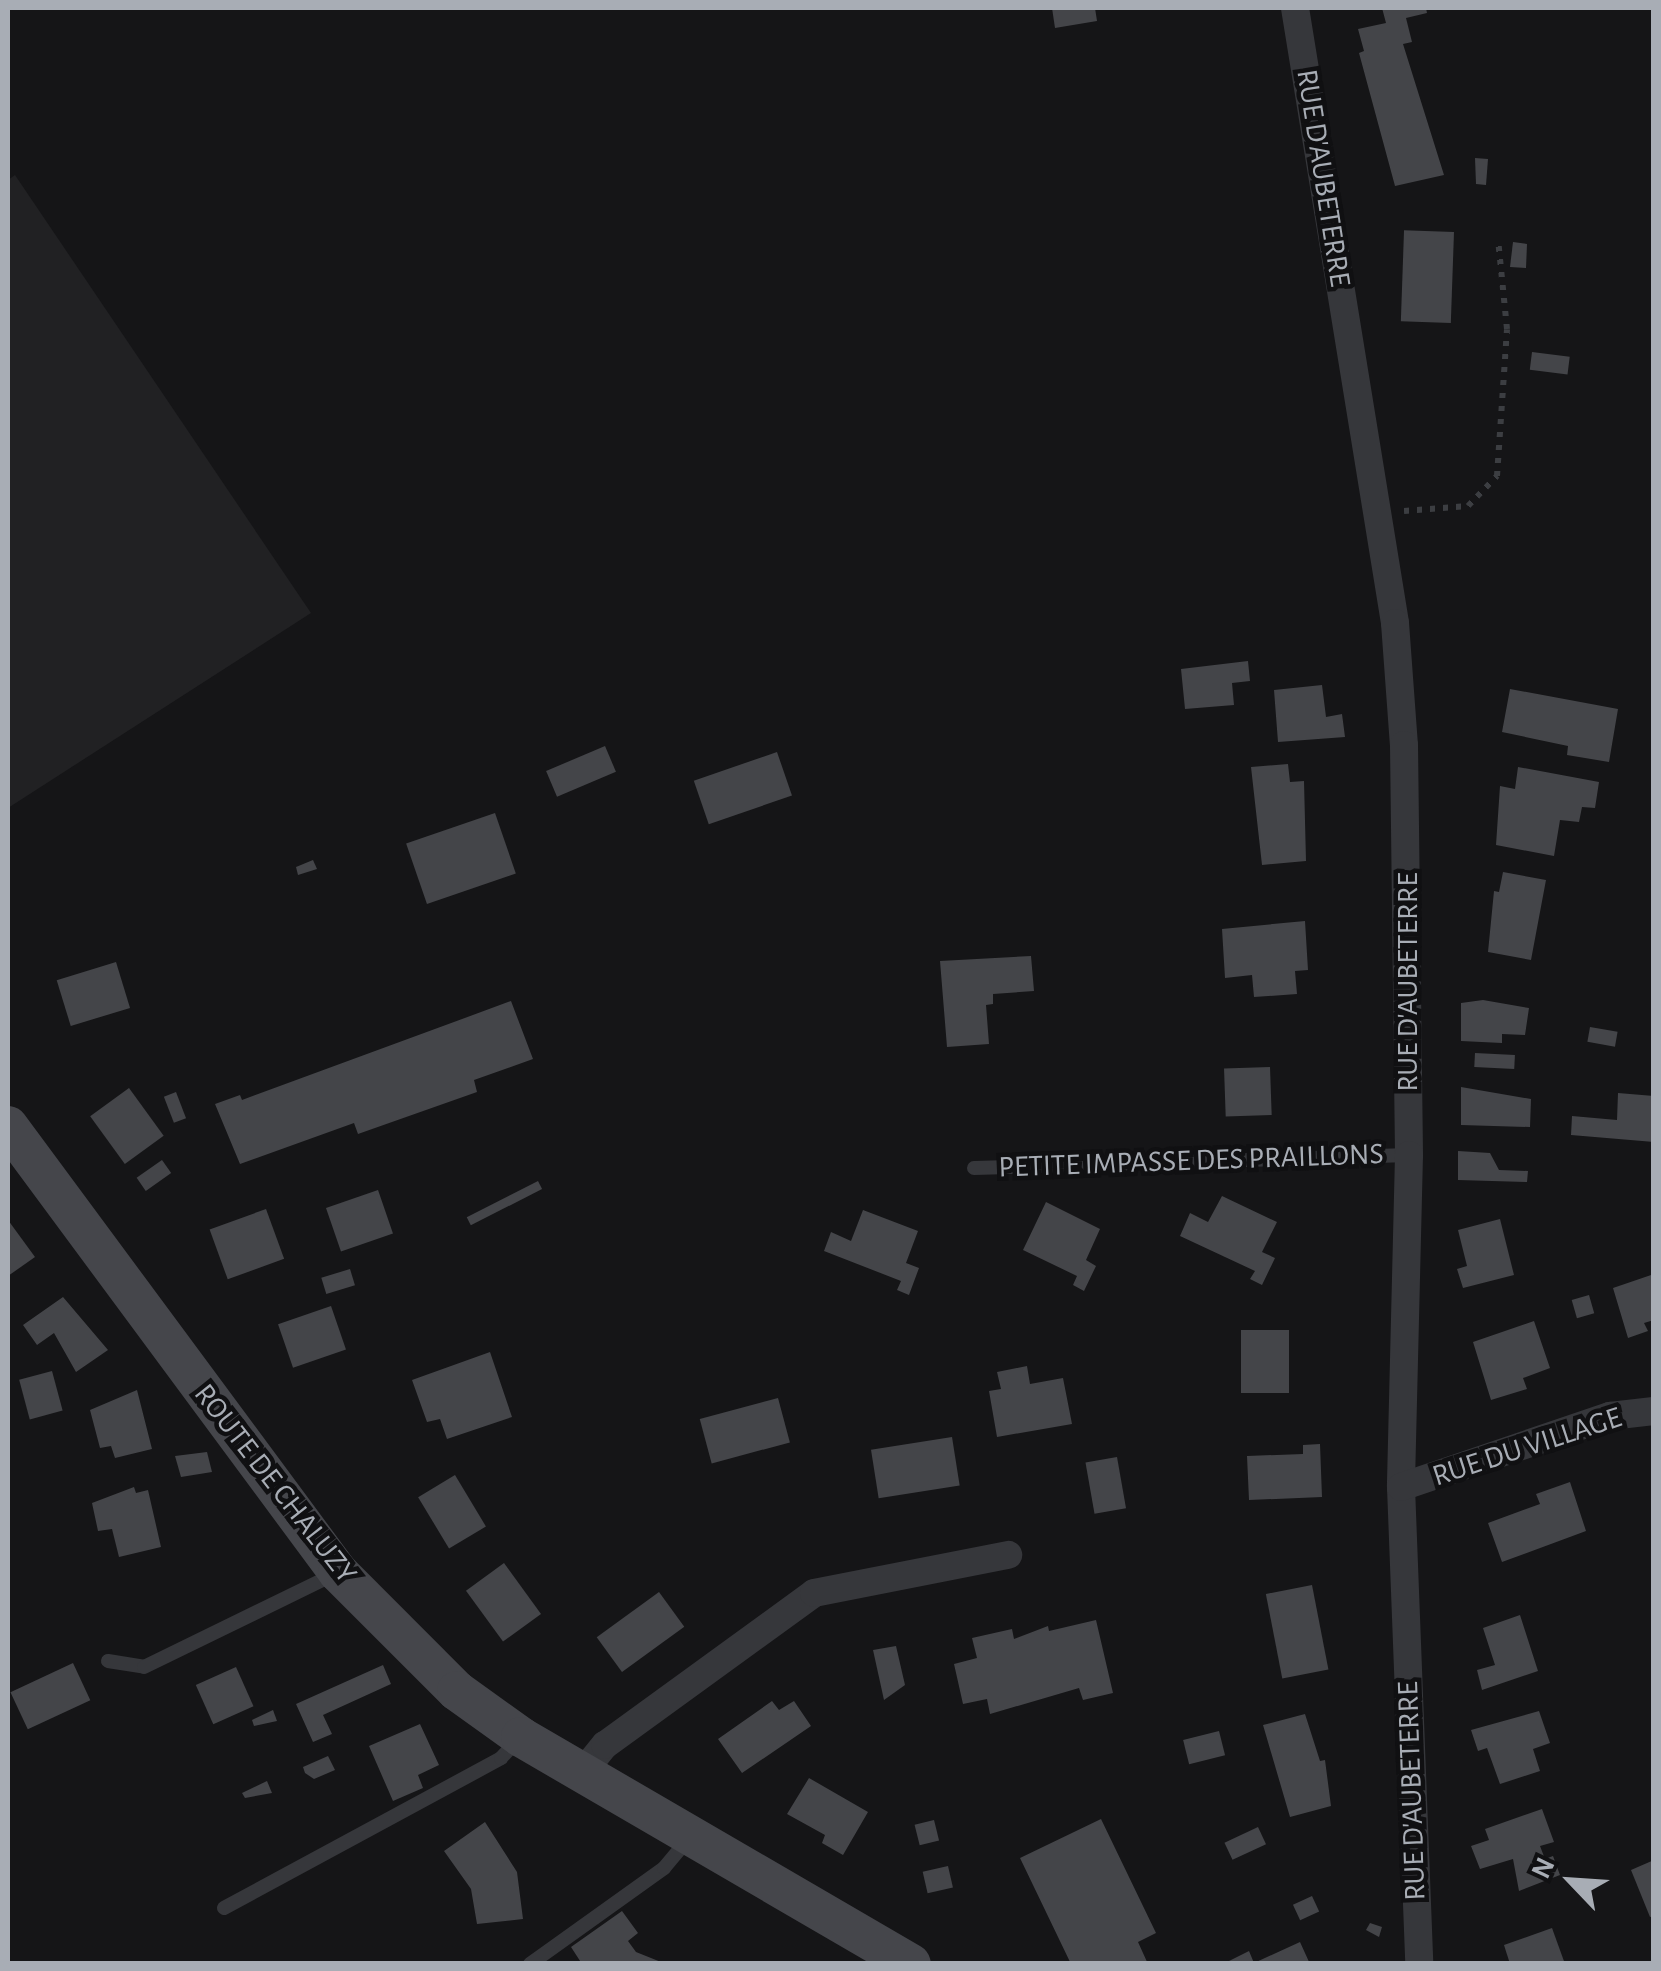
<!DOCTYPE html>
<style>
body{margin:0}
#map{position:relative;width:1661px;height:1971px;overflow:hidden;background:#151517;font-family:"Alegreya Sans",sans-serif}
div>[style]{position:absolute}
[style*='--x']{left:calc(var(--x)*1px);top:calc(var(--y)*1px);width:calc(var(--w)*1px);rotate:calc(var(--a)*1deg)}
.built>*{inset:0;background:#212123}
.building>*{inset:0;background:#444549;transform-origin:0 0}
.path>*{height:6px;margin-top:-3px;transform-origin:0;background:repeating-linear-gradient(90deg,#3c3e42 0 5px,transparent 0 13px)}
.lane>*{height:14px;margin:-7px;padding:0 7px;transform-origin:7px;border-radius:7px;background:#36373b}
.street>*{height:28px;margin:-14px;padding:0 14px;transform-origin:14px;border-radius:14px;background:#36373b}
.secondary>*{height:40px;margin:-20px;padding:0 20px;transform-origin:20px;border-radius:20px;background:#45464b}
span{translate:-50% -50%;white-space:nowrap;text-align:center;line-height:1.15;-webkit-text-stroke:9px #101012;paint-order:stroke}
.street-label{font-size:30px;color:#a8adb5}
.frame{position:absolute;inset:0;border:10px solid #a8adb5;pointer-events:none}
.north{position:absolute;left:1521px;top:1831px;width:100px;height:100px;-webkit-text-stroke:8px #101012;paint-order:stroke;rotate:295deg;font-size:28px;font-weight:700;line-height:40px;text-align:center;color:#a8adb5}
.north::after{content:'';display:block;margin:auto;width:35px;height:45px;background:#a8adb5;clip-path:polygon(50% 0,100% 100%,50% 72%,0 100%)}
</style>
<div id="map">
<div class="built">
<div style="clip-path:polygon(15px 175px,311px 613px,8px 808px,8px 180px)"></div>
</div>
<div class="building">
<div style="clip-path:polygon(1052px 8px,1095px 8px,1097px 21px,1055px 28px)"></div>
<div style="clip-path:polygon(1382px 8px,1426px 8px,1427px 13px,1406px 18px,1412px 42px,1403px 44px,1444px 175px,1395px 186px,1359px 53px,1364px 51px,1358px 29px,1386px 23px)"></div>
<div style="clip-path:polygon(1475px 158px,1488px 159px,1486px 185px,1476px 184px)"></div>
<div style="left:1454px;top:232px;width:91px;height:50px;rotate:92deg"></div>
<div style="clip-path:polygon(1513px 242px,1527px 244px,1526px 268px,1510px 267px)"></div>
<div style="left:1532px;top:352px;width:38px;height:18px;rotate:7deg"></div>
<div style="clip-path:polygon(1248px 661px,1250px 681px,1232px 683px,1234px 705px,1185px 709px,1181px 669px)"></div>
<div style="clip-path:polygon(1322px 685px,1326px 717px,1342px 714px,1345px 737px,1278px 742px,1274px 690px)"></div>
<div style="clip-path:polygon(1510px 689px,1618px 709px,1609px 762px,1567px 755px,1568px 746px,1502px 732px)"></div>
<div style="left:605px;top:746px;width:28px;height:64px;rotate:67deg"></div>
<div style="left:777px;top:752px;width:46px;height:88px;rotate:71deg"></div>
<div style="clip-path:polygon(1288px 764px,1290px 782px,1304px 781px,1306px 861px,1262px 865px,1251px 767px)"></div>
<div style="clip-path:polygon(1518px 767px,1599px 782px,1595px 808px,1582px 807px,1579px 822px,1560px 820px,1554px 856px,1496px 845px,1500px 786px,1515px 789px)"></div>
<div style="left:495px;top:813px;width:64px;height:94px;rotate:71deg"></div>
<div style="clip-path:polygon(313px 860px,317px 869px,298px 875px,296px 867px)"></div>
<div style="clip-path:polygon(1503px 872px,1546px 880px,1531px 960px,1488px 952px,1494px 891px,1499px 892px)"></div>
<div style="clip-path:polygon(1305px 921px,1308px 970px,1295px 971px,1297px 994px,1254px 997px,1252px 975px,1225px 978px,1222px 929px)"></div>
<div style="clip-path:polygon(1031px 956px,1034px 991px,993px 994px,993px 1004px,986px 1005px,989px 1044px,947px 1047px,940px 961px)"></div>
<div style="left:116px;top:962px;width:48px;height:62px;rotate:73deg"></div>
<div style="clip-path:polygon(1483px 1000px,1529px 1008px,1525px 1035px,1502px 1034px,1502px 1043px,1461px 1041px,1461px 1003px)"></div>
<div style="clip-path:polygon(511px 1001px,533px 1059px,474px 1080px,477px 1092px,358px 1134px,354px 1123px,240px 1164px,215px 1104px,240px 1095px,242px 1100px)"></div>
<div style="left:1590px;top:1027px;width:28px;height:15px;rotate:10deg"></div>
<div style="left:1475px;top:1053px;width:40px;height:14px;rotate:3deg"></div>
<div style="left:1270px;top:1067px;width:48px;height:46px;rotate:88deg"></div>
<div style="clip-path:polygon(1461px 1087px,1531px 1099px,1530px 1127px,1461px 1125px)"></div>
<div style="left:129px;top:1088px;width:59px;height:48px;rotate:54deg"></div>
<div style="left:176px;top:1092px;width:28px;height:13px;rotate:69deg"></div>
<div style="clip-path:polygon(1618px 1093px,1654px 1096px,1654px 1142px,1571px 1135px,1572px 1116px,1617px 1120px)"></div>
<div style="clip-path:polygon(1458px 1151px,1490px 1153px,1499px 1170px,1528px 1171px,1527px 1182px,1458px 1180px)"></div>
<div style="left:162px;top:1160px;width:16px;height:31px;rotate:55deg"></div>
<div style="left:538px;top:1181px;width:9px;height:80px;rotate:63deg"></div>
<div style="left:378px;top:1190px;width:46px;height:55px;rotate:71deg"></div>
<div style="clip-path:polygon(1222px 1196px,1277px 1222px,1262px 1252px,1275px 1258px,1262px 1285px,1250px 1279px,1255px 1271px,1180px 1236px,1190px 1213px,1208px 1222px)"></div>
<div style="clip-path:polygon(1046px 1202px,1100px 1229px,1086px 1260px,1096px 1266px,1084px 1291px,1073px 1285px,1077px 1276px,1023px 1250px)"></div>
<div style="left:266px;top:1209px;width:53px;height:60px;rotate:70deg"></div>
<div style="clip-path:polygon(863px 1210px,918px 1231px,906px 1263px,919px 1268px,909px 1295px,897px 1290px,901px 1281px,824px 1251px,831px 1232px,851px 1241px)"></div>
<div style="clip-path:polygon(1500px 1219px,1514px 1275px,1463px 1288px,1457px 1269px,1467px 1266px,1458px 1230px)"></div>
<div style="clip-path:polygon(8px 1220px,35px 1257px,8px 1276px)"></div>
<div style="left:350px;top:1269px;width:17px;height:30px;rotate:73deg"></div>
<div style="clip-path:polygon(1654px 1274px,1654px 1320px,1644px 1323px,1648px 1331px,1628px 1338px,1613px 1288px)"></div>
<div style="left:1589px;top:1295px;width:19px;height:18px;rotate:74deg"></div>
<div style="clip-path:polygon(63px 1297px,108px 1350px,76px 1372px,54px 1333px,37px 1345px,23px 1325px)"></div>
<div style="left:331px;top:1306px;width:46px;height:56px;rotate:71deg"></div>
<div style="clip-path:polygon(1534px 1321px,1550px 1368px,1523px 1378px,1527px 1389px,1491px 1400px,1473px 1342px)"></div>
<div style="left:1241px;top:1330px;width:48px;height:63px"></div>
<div style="clip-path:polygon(490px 1352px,512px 1417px,447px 1439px,440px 1419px,427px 1422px,412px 1380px)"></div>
<div style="clip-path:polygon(1027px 1366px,1030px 1384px,1063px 1378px,1072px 1424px,997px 1437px,989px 1391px,1001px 1389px,997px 1372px)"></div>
<div style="left:52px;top:1371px;width:41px;height:34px;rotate:75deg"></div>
<div style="clip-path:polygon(137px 1390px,152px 1449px,115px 1458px,111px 1446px,100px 1448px,90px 1410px)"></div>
<div style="left:778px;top:1398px;width:46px;height:81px;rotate:75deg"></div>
<div style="left:952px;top:1437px;width:49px;height:82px;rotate:81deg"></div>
<div style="clip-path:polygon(1320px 1444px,1322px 1497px,1249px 1500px,1247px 1456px,1303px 1454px,1303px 1445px)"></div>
<div style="clip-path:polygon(207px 1452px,212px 1472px,181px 1477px,175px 1456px)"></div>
<div style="left:1117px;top:1457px;width:52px;height:32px;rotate:80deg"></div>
<div style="left:455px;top:1475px;width:60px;height:43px;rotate:59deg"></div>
<div style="clip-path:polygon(1570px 1482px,1586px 1531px,1502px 1562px,1488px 1523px,1540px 1504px,1536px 1494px)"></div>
<div style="clip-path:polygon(134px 1487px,136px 1493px,148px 1490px,161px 1547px,119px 1557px,112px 1529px,98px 1531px,92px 1503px)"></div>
<div style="left:504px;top:1563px;width:63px;height:47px;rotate:54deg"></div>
<div style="left:1312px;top:1585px;width:86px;height:47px;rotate:79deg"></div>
<div style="left:659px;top:1592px;width:43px;height:77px;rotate:54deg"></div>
<div style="clip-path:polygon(1520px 1615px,1538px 1671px,1482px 1690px,1477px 1670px,1495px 1665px,1483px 1628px)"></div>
<div style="clip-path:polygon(1096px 1620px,1113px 1693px,1083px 1700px,1079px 1688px,990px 1714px,987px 1699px,963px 1704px,954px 1664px,977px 1658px,972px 1638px,1012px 1629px,1014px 1639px,1048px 1626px,1049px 1631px)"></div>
<div style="clip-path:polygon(896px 1646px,905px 1685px,884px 1700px,873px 1650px)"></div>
<div style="left:73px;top:1663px;width:41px;height:69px;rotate:65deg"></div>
<div style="clip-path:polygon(383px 1665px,391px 1684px,323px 1715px,332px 1734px,313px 1742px,296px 1704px)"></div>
<div style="left:236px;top:1667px;width:43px;height:44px;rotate:66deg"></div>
<div style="clip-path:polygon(772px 1701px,779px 1710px,794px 1701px,811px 1726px,742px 1773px,718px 1739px)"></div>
<div style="clip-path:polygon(273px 1710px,277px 1721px,254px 1726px,252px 1720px)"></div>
<div style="clip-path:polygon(1539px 1711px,1550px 1743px,1533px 1749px,1540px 1771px,1500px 1784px,1487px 1748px,1478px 1751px,1471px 1730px)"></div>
<div style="clip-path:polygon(1305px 1714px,1320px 1761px,1325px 1760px,1331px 1806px,1290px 1817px,1263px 1725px)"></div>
<div style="clip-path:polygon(420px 1724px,439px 1765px,418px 1775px,423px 1788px,393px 1801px,369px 1746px)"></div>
<div style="left:1219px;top:1731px;width:25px;height:37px;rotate:76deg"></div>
<div style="clip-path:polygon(328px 1756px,335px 1770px,314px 1779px,305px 1773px,303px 1767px)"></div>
<div style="clip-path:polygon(809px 1778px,868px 1812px,843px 1855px,822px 1843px,825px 1835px,787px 1814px)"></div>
<div style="clip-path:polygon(267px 1781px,272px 1793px,245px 1798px,242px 1793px)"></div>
<div style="clip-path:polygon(1542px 1809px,1554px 1842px,1540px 1846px,1545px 1859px,1553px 1856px,1560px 1875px,1519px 1891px,1513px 1859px,1480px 1869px,1471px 1846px,1489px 1840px,1485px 1829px)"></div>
<div style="clip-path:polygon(1101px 1819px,1156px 1933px,1138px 1942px,1148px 1964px,1071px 1964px,1020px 1858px)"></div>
<div style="left:934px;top:1820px;width:21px;height:20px;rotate:76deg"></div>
<div style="clip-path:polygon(485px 1822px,517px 1872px,523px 1919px,477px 1924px,471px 1889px,444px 1851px)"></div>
<div style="left:1258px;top:1827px;width:19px;height:37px;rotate:65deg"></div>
<div style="clip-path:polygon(1654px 1860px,1654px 1916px,1650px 1917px,1631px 1870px)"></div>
<div style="left:948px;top:1866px;width:22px;height:26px;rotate:77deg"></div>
<div style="left:1312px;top:1896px;width:17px;height:21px;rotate:65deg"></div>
<div style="clip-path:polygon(622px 1911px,638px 1933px,628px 1941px,636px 1952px,666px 1964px,582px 1964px,571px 1947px)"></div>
<div style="clip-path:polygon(1370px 1923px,1382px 1927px,1379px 1937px,1366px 1930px)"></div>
<div style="clip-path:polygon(1552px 1928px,1565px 1964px,1510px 1964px,1504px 1945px)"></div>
<div style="clip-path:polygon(1300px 1942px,1310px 1964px,1223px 1964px,1249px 1951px,1254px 1963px)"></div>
</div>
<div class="path">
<div style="--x:1404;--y:511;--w:64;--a:-4.5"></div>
<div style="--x:1468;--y:506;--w:42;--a:-46"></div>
<div style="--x:1497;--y:476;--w:147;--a:-86.1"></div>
<div style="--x:1507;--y:329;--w:90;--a:-95.7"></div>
</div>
<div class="lane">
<div style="--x:974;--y:1168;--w:435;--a:-1.7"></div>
<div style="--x:108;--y:1661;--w:36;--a:9"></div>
<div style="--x:144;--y:1667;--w:215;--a:-26"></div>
<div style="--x:224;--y:1908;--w:315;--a:-28.4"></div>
<div style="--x:501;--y:1758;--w:23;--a:-47"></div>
<div style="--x:530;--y:1964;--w:165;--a:-35.6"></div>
<div style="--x:664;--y:1868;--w:40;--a:-50"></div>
</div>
<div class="street">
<div style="--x:1295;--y:8;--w:623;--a:80.76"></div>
<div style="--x:1395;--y:623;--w:122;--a:85.8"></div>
<div style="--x:1404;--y:745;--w:410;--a:89.3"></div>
<div style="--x:1409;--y:1155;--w:332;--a:91.4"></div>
<div style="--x:1401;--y:1487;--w:477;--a:87.8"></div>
<div style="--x:1401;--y:1487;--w:221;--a:-18.8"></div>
<div style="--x:1610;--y:1416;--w:44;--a:-6.5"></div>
<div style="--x:582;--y:1773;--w:36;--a:-51"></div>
<div style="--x:605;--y:1745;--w:258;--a:-36"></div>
<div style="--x:814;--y:1593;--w:198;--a:-11.1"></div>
</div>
<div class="secondary">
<div style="--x:8;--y:1126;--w:555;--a:53.5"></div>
<div style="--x:338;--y:1572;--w:168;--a:45"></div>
<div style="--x:457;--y:1691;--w:79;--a:35.7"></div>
<div style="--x:521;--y:1737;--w:451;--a:30.2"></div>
</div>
<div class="street-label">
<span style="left:1323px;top:178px;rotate:81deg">RUE D'AUBETERRE</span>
<span style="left:1408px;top:982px;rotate:-90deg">RUE D'AUBETERRE</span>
<span style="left:1191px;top:1161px;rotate:-2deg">PETITE IMPASSE DES PRAILLONS</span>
<span style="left:1527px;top:1447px;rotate:-18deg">RUE DU VILLAGE</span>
<span style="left:275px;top:1484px;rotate:52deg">ROUTE DE CHALUZY</span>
<span style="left:1412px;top:1791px;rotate:-92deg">RUE D'AUBETERRE</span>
</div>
<div class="frame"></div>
<div class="north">N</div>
</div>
